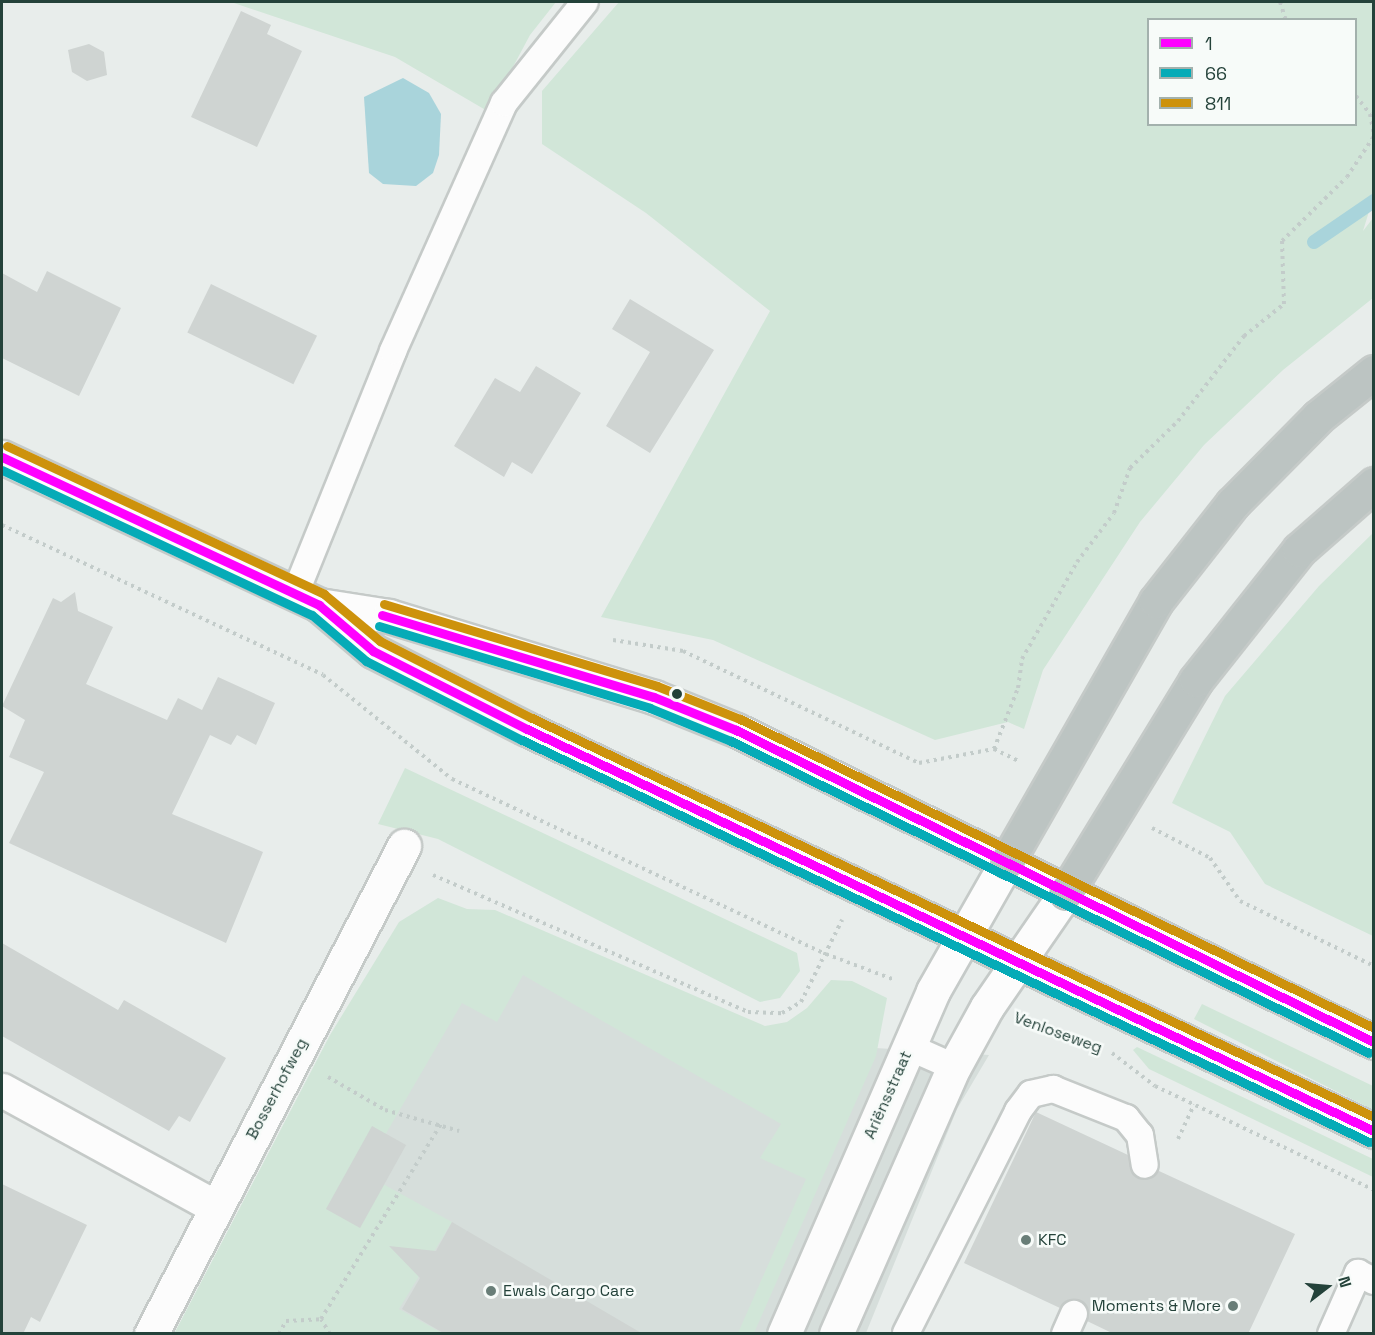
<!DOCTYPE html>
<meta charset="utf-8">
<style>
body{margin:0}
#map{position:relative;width:1375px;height:1335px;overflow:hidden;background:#e8edeb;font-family:"Space Grotesk",sans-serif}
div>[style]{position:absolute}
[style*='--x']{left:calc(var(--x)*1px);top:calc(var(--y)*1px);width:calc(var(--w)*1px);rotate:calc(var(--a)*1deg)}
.built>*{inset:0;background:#d6dedb}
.green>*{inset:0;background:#d1e6d8}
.water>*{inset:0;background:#a9d4db}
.stream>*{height:14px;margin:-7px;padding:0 7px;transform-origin:7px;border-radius:7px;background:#a9d4db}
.building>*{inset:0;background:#cfd4d2;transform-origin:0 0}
.path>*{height:4px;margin-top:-2px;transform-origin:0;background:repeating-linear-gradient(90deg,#c3ccca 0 3px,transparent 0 7.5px)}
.roads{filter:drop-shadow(2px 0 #c5cac8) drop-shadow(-2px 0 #c5cac8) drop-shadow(0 2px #c5cac8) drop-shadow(0 -2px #c5cac8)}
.lane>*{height:26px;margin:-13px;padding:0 13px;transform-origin:13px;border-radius:13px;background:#fcfcfc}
.street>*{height:33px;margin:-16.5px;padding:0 16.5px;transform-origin:16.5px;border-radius:16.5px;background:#fcfcfc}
.secondary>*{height:33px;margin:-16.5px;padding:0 16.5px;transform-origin:16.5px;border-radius:16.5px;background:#fcfcfc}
.highway>*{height:33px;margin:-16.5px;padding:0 16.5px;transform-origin:16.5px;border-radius:16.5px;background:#bcc4c2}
.bus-1>*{height:9px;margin:-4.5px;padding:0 4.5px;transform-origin:4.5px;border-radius:4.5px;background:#f0f}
.bus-2>*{height:9px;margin:-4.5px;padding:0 4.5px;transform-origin:4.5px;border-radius:4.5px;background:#05abb7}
.bus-3>*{height:9px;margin:-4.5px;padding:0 4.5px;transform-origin:4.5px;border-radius:4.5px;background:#cd920c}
.dots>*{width:16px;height:16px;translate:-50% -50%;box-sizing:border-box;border:3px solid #f7fbf9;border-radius:50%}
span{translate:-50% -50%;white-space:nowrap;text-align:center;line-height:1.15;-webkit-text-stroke:5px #f7fbf9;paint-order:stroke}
.street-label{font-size:16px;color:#24423a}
.poi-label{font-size:16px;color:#24423a}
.left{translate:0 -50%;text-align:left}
.right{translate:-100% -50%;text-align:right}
.frame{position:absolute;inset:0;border:3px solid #24423a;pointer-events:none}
.legend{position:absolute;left:1147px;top:18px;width:210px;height:108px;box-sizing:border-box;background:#f7fbf9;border:2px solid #a3b1ad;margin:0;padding:8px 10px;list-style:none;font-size:18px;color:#24423a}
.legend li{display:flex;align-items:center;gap:12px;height:30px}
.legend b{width:30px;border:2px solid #a3b1ad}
.north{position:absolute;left:1297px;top:1257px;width:60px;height:60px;-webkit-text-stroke:4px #f7fbf9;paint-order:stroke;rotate:74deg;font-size:16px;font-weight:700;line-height:24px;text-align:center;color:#24423a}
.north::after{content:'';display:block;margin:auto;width:21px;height:27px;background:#24423a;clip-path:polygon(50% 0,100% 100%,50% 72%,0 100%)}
</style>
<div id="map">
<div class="built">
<div style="clip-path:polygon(437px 919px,746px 1040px,989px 1055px,957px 1109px,866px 1333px,221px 1334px)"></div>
</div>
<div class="green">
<div style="clip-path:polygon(231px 2px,556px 2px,530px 35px,489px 112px,395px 57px)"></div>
<div style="clip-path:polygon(evenodd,619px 2px,1373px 2px,1374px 195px,1363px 231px,1373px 218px,1373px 298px,1283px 370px,1204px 445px,1140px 522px,1043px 670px,1024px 729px,1008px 722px,935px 740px,713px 640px,601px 617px,770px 311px,646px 213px,542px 144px,542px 91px,619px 2px,1148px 20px,1356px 20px,1356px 124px,1148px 124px,1148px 20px)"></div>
<div style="clip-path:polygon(1373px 533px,1373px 936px,1265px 884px,1230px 832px,1172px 803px,1225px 696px,1319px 586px)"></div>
<div style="clip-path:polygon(405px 768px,797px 953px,800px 971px,780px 998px,760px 1002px,438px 839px,378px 824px)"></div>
<div style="clip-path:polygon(438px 898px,467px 909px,495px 910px,765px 1026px,787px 1022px,807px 1008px,831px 980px,852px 981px,887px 998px,876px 1056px,754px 1333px,738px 1333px,806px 1179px,760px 1158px,781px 1124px,523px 975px,497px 1022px,462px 1003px,363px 1173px,452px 1222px,399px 1309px,442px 1333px,174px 1334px,330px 1035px,399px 922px)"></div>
<div style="clip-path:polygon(1202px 1004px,1373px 1086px,1373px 1110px,1194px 1019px)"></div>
<div style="clip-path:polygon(1137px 1047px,1373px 1159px,1373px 1177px,1149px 1069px,1133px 1050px)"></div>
</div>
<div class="water">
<div style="clip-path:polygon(403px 78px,429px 93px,441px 114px,439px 155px,433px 173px,416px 186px,383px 184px,369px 173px,364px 97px)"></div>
</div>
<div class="stream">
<div style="--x:1314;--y:242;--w:73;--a:-34.3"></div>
</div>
<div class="building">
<div style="clip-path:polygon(241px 11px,271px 25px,267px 34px,302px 51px,257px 147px,191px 117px)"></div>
<div style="clip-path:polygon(89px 44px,104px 52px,107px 75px,87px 81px,72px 72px,68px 50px)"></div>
<div style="clip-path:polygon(47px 271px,121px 308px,79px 396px,2px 358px,2px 273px,37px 292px)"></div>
<div style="left:211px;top:284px;width:118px;height:54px;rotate:26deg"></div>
<div style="clip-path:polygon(630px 299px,714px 350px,650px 453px,606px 426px,650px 352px,612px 329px)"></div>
<div style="clip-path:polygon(536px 366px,581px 393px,532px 474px,512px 462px,504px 477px,454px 446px,495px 378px,520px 392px)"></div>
<div style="clip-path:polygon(75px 592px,78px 611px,113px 627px,86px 684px,167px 720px,178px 698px,202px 710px,218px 677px,275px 703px,256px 745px,237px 735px,231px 745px,210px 735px,172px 814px,263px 852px,226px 943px,9px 843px,44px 772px,9px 757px,25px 720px,2px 706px,53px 598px,61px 602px)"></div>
<div style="clip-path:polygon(2px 943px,118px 1010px,124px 1000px,226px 1058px,190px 1122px,179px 1116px,169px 1131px,2px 1036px)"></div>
<div style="clip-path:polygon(1036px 1112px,1128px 1155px,1139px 1179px,1159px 1171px,1295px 1234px,1248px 1334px,1114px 1334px,1087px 1321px,1081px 1301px,1072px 1299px,1060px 1308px,964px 1263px)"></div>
<div style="left:372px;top:1126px;width:39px;height:95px;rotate:29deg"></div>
<div style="clip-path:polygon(2px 1184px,87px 1225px,40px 1322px,31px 1317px,23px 1334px,2px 1334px)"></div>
<div style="clip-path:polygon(452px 1222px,643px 1334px,445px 1334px,402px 1309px,420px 1278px,389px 1246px,436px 1251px)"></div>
</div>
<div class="path">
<div style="--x:1280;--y:2;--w:19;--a:72"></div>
<div style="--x:1356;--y:96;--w:23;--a:52"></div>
<div style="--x:1370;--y:114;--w:20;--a:79"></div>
<div style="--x:2;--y:525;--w:354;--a:25"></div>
<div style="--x:323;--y:675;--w:166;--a:38.9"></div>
<div style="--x:452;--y:779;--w:413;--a:25.1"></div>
<div style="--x:826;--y:954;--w:74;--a:20.6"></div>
<div style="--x:613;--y:640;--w:71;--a:8.9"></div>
<div style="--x:683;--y:651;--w:261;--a:25.4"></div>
<div style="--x:919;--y:763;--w:76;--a:-10.6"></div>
<div style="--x:994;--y:749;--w:28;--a:26"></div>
<div style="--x:994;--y:749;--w:66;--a:-68.5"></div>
<div style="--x:1018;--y:688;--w:29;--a:-82"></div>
<div style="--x:1022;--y:659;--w:112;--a:-60.4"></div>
<div style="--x:1077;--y:562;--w:61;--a:-52.9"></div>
<div style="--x:1114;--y:513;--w:48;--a:-70.4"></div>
<div style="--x:1130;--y:468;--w:67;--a:-44.4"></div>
<div style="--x:1178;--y:421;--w:108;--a:-52.2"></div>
<div style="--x:1244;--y:336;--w:51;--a:-38.7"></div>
<div style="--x:1284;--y:304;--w:63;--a:-91.8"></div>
<div style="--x:1282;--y:241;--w:91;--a:-44.6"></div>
<div style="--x:1347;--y:177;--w:49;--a:-56.6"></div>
<div style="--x:1152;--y:828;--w:65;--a:27.3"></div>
<div style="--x:1210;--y:858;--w:52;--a:55.1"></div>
<div style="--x:1240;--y:901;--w:149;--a:25.9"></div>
<div style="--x:433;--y:875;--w:344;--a:23.5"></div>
<div style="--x:748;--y:1012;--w:34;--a:2"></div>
<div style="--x:782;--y:1013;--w:22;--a:-30"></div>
<div style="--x:801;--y:1002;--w:92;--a:-63.4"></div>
<div style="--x:1025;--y:1020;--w:65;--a:19"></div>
<div style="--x:1112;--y:1053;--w:54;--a:37.5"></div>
<div style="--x:1155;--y:1086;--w:242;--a:25.4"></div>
<div style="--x:328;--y:1077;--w:66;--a:30.1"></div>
<div style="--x:385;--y:1110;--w:77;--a:15.8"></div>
<div style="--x:1178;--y:1139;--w:38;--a:-65"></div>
<div style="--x:279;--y:1334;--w:15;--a:-62"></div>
<div style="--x:286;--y:1321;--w:35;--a:-3"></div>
<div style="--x:330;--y:1334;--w:17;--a:-121"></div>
<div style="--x:321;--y:1319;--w:229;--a:-58.4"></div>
</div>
<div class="roads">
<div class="lane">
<div style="--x:295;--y:594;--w:262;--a:-68"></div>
<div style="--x:393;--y:351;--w:272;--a:-65.9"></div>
<div style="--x:504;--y:103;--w:129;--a:-51.3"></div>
<div style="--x:909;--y:1047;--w:49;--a:24"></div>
<div style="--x:906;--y:1333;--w:249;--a:-63.2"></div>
<div style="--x:1018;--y:1111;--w:21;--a:-53"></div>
<div style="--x:1031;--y:1094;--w:23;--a:-13"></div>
<div style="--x:1053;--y:1089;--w:79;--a:21.7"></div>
<div style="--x:1126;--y:1118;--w:22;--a:51"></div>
<div style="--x:1140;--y:1135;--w:30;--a:81"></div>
<div style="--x:1065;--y:1334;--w:22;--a:-66"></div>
<div style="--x:1331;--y:1334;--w:67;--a:-66.1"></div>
<div style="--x:1358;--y:1273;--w:18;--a:27"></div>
</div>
<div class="street">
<div style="--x:2;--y:1090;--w:244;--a:28.7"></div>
<div style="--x:151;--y:1334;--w:550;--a:-62.6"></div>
</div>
<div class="secondary">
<div style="--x:2;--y:457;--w:350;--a:25"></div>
<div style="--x:319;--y:605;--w:71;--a:40.4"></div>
<div style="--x:373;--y:651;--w:173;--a:26.9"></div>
<div style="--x:527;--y:729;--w:938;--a:25.39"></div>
<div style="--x:319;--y:605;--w:71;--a:8.9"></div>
<div style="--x:389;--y:616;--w:277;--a:17"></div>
<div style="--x:654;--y:697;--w:88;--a:21.9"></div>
<div style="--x:736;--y:730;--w:710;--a:26.06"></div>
<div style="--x:784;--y:1334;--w:374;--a:-66.5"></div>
<div style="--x:933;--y:991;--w:147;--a:-60.3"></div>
<div style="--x:836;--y:1334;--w:292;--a:-66.2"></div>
<div style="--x:954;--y:1067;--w:68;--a:-61.2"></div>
<div style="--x:987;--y:1007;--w:137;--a:-55.4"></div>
</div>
<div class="highway">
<div style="--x:1006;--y:863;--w:302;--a:-60.2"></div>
<div style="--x:1156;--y:601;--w:123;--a:-51.9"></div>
<div style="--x:1232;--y:504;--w:122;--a:-45.3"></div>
<div style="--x:1318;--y:417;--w:72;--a:-38.8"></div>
<div style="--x:1065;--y:894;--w:251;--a:-58.5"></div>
<div style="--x:1196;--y:680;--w:166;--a:-51.6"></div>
<div style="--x:1299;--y:550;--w:100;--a:-41.3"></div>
</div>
</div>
<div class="bus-1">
<div style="--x:2;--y:457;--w:350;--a:25"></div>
<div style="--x:319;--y:605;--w:71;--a:40.4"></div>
<div style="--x:373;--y:651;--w:173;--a:26.9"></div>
<div style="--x:527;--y:729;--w:938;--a:25.39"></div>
<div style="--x:382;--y:615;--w:284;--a:16.8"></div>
<div style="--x:654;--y:697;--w:88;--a:21.9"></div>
<div style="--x:736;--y:730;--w:710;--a:26.06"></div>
</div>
<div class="bus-2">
<div style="--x:2;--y:470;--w:342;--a:25.1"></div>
<div style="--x:312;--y:615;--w:71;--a:40.4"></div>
<div style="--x:366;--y:661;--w:175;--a:26.9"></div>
<div style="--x:522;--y:740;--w:938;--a:25.39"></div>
<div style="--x:379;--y:626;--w:283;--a:16.8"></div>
<div style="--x:650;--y:708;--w:87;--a:22.2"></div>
<div style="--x:731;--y:741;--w:710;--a:26.06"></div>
</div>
<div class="bus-3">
<div style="--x:7;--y:446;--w:350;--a:25"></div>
<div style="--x:324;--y:594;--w:73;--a:40"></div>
<div style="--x:380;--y:641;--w:170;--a:26.9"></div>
<div style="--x:532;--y:718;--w:932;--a:25.35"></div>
<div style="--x:384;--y:604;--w:285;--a:16.7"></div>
<div style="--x:657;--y:686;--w:89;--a:21.7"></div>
<div style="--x:740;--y:719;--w:705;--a:25.98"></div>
</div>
<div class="dots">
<div style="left:677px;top:694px;background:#24423a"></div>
<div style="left:1026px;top:1240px;background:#697e78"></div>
<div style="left:491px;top:1291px;background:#697e78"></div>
<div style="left:1233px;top:1306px;background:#697e78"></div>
</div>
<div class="street-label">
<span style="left:1058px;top:1033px;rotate:20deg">Venloseweg</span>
<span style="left:277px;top:1089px;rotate:-62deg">Bosserhofweg</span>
<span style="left:888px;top:1095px;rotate:-66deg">Ariënsstraat</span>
</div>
<div class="poi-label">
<span class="left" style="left:1038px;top:1240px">KFC</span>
<span class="left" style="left:503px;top:1291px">Ewals Cargo Care</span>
<span class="right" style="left:1221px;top:1306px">Moments &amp; More</span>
</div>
<div class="frame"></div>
<ul class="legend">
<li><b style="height:8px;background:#f0f"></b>1</li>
<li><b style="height:8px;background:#05abb7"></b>66</li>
<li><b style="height:8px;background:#cd920c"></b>811</li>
</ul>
<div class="north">N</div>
</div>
